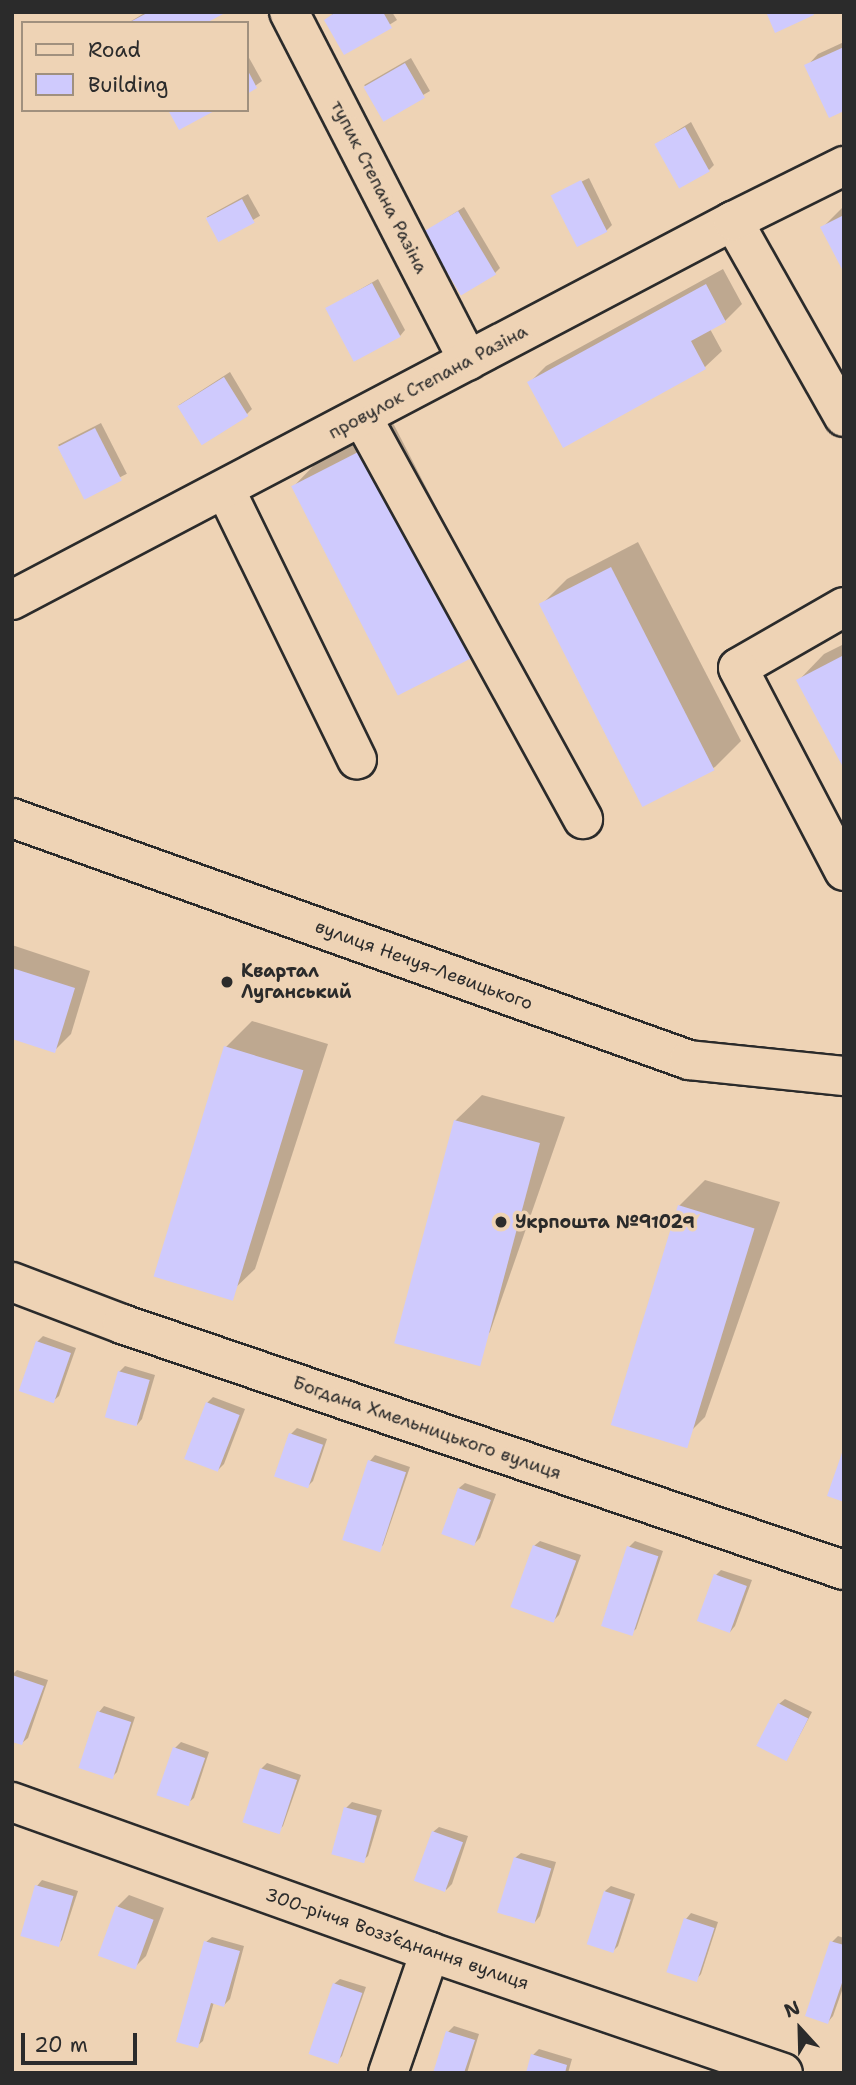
<!DOCTYPE html>
<meta charset="utf-8">
<style>
body{margin:0}
#map{position:relative;width:856px;height:2085px;overflow:hidden;background:#eed3b5;font-family:"Shantell Sans",sans-serif}
div>[style]{position:absolute}
[style*='--x']{left:calc(var(--x)*1px);top:calc(var(--y)*1px);width:calc(var(--w)*1px);rotate:calc(var(--a)*1deg)}
.shadow>*{inset:0;background:#0003;transform-origin:0 0}
.building>*{inset:0;background:#cfcafd;transform-origin:0 0}
.roads{filter:drop-shadow(2px 0 #2b2b2b) drop-shadow(-2px 0 #2b2b2b) drop-shadow(0 2px #2b2b2b) drop-shadow(0 -2px #2b2b2b)}
.minor>*{height:38px;margin:-19px;padding:0 19px;transform-origin:19px;border-radius:19px;background:#eed3b5}
.major>*{height:38px;margin:-19px;padding:0 19px;transform-origin:19px;border-radius:19px;background:#eed3b5}
.dots>*{width:19px;height:19px;translate:-50% -50%;box-sizing:border-box;border:4px solid #eed3b5;border-radius:50%}
span{translate:-50% -50%;white-space:nowrap;text-align:center;line-height:1.15;-webkit-text-stroke:7px #eed3b5;paint-order:stroke}
.street-label{font-size:18px;color:#2b2b2b}
.poi-label{font-size:18px;color:#2b2b2b;font-weight:700}
.left{translate:0 -50%;text-align:left}
.frame{position:absolute;inset:0;border:14px solid #2b2b2b;pointer-events:none}
.legend{position:absolute;left:21px;top:21px;width:228px;height:91px;box-sizing:border-box;background:#eed3b5;border:2px solid #a0907e;margin:0;padding:9px 12px;list-style:none;font-size:21px;color:#2b2b2b}
.legend li{display:flex;align-items:center;gap:14px;height:35px}
.legend b{width:35px;border:2px solid #a0907e}
.north{position:absolute;left:765px;top:1994px;width:70px;height:70px;-webkit-text-stroke:5px #eed3b5;paint-order:stroke;rotate:338deg;font-size:19px;font-weight:700;line-height:28px;text-align:center;color:#2b2b2b}
.north::after{content:'';display:block;margin:auto;width:24px;height:32px;background:#2b2b2b;clip-path:polygon(50% 0,100% 100%,50% 72%,0 100%)}
.scale{position:absolute;left:21px;top:2033px;width:116px;height:32px;box-sizing:border-box;border:4px solid #2b2b2b;border-top:0;padding-left:9px;font-size:21px;line-height:24px;white-space:nowrap;color:#2b2b2b;-webkit-text-stroke:5px #eed3b5;paint-order:stroke}
</style>
<div id="map">
<div class="shadow">
<div style="clip-path:polygon(146px 12px,223px 12px,202px 23px,128px 23px)"></div>
<div style="clip-path:polygon(335px 12px,392px 12px,397px 20px,345px 53px,326px 20px)"></div>
<div style="clip-path:polygon(844px 42px,844px 109px,807px 66px,818px 54px)"></div>
<div style="clip-path:polygon(248px 56px,262px 81px,247px 92px,247px 57px)"></div>
<div style="left:411px;top:58px;width:38px;height:54px;rotate:60deg"></div>
<div style="clip-path:polygon(691px 122px,714px 165px,709px 170px,656px 144px)"></div>
<div style="clip-path:polygon(589px 178px,612px 225px,606px 231px,552px 196px)"></div>
<div style="left:248px;top:194px;width:25px;height:47px;rotate:61deg"></div>
<div style="clip-path:polygon(844px 206px,844px 269px,822px 228px)"></div>
<div style="clip-path:polygon(464px 207px,500px 268px,495px 273px,425px 232px)"></div>
<div style="clip-path:polygon(723px 269px,742px 304px,725px 321px,710px 329px,722px 351px,705px 367px,564px 445px,529px 383px,546px 366px)"></div>
<div style="clip-path:polygon(378px 279px,405px 330px,400px 336px,328px 308px)"></div>
<div style="clip-path:polygon(230px 372px,252px 409px,246px 415px,179px 405px)"></div>
<div style="left:101px;top:423px;width:57px;height:48px;rotate:63deg"></div>
<div style="clip-path:polygon(393px 423px,499px 629px,293px 487px,319px 460px)"></div>
<div style="clip-path:polygon(638px 542px,741px 741px,715px 767px,644px 804px,541px 605px,567px 579px)"></div>
<div style="clip-path:polygon(844px 644px,844px 766px,798px 681px,824px 654px)"></div>
<div style="clip-path:polygon(12px 945px,90px 971px,71px 1034px,54px 1051px,12px 1037px)"></div>
<div style="clip-path:polygon(252px 1021px,328px 1044px,255px 1269px,228px 1295px,226px 1047px)"></div>
<div style="clip-path:polygon(482px 1095px,565px 1117px,490px 1332px,464px 1358px,455px 1121px)"></div>
<div style="clip-path:polygon(705px 1180px,780px 1202px,705px 1417px,679px 1443px,679px 1206px)"></div>
<div style="clip-path:polygon(43px 1336px,76px 1348px,59px 1396px,53px 1401px,37px 1342px)"></div>
<div style="clip-path:polygon(125px 1366px,155px 1375px,142px 1419px,137px 1425px,119px 1372px)"></div>
<div style="clip-path:polygon(213px 1397px,245px 1409px,224px 1464px,218px 1470px,187px 1458px,207px 1403px)"></div>
<div style="clip-path:polygon(297px 1428px,327px 1439px,313px 1481px,307px 1487px,291px 1434px)"></div>
<div style="clip-path:polygon(375px 1455px,410px 1467px,383px 1545px,377px 1551px,370px 1461px)"></div>
<div style="clip-path:polygon(465px 1483px,496px 1494px,480px 1538px,474px 1544px,459px 1488px)"></div>
<div style="clip-path:polygon(540px 1541px,581px 1555px,559px 1615px,553px 1621px,534px 1546px)"></div>
<div style="clip-path:polygon(635px 1541px,663px 1551px,636px 1629px,630px 1634px,629px 1547px)"></div>
<div style="clip-path:polygon(721px 1570px,752px 1580px,735px 1626px,730px 1632px,716px 1575px)"></div>
<div style="clip-path:polygon(17px 1670px,48px 1680px,28px 1738px,22px 1743px,12px 1740px,12px 1675px)"></div>
<div style="clip-path:polygon(785px 1699px,812px 1712px,787px 1759px,779px 1704px)"></div>
<div style="clip-path:polygon(104px 1706px,135px 1717px,117px 1772px,112px 1777px,99px 1712px)"></div>
<div style="clip-path:polygon(181px 1742px,209px 1752px,194px 1798px,188px 1803px,175px 1748px)"></div>
<div style="clip-path:polygon(267px 1763px,301px 1775px,283px 1826px,277px 1832px,261px 1769px)"></div>
<div style="clip-path:polygon(352px 1802px,382px 1810px,368px 1856px,362px 1861px,346px 1808px)"></div>
<div style="clip-path:polygon(439px 1827px,468px 1836px,452px 1884px,446px 1890px,433px 1832px)"></div>
<div style="clip-path:polygon(521px 1853px,556px 1862px,540px 1916px,535px 1922px,515px 1858px)"></div>
<div style="clip-path:polygon(42px 1880px,78px 1891px,62px 1940px,56px 1946px,37px 1886px)"></div>
<div style="clip-path:polygon(611px 1886px,635px 1894px,618px 1946px,612px 1952px,605px 1891px)"></div>
<div style="clip-path:polygon(129px 1895px,164px 1908px,146px 1956px,135px 1967px,100px 1954px,118px 1906px)"></div>
<div style="clip-path:polygon(691px 1913px,718px 1922px,701px 1974px,696px 1980px,686px 1919px)"></div>
<div style="clip-path:polygon(838px 1936px,844px 1938px,844px 1985px,833px 2016px,828px 2022px,832px 1942px)"></div>
<div style="clip-path:polygon(212px 1937px,244px 1946px,230px 1999px,224px 2005px,214px 2002px,203px 2041px,197px 2046px,206px 1942px)"></div>
<div style="clip-path:polygon(340px 1979px,366px 1987px,342px 2056px,336px 2062px,334px 1984px)"></div>
<div style="clip-path:polygon(454px 2026px,479px 2034px,467px 2073px,435px 2073px,448px 2032px)"></div>
<div style="clip-path:polygon(539px 2049px,572px 2059px,568px 2073px,527px 2073px,533px 2055px)"></div>
</div>
<div class="building">
<div style="clip-path:polygon(149px 12px,227px 12px,206px 23px,128px 23px)"></div>
<div style="clip-path:polygon(336px 12px,383px 12px,392px 28px,344px 55px,324px 20px)"></div>
<div style="clip-path:polygon(766px 12px,812px 12px,814px 15px,775px 33px)"></div>
<div style="clip-path:polygon(844px 47px,844px 111px,829px 118px,804px 65px)"></div>
<div style="left:405px;top:63px;width:40px;height:48px;rotate:60deg"></div>
<div style="clip-path:polygon(247px 69px,257px 88px,247px 94px)"></div>
<div style="clip-path:polygon(168px 110px,216px 110px,179px 130px)"></div>
<div style="left:685px;top:127px;width:51px;height:35px;rotate:61deg"></div>
<div style="left:581px;top:180px;width:58px;height:34px;rotate:63deg"></div>
<div style="left:242px;top:199px;width:27px;height:41px;rotate:62deg"></div>
<div style="left:458px;top:211px;width:74px;height:41px;rotate:59deg"></div>
<div style="clip-path:polygon(844px 215px,844px 273px,820px 227px)"></div>
<div style="left:372px;top:283px;width:61px;height:53px;rotate:62deg"></div>
<div style="clip-path:polygon(706px 284px,726px 322px,691px 341px,706px 369px,563px 448px,527px 382px)"></div>
<div style="left:224px;top:377px;width:46px;height:55px;rotate:58deg"></div>
<div style="left:95px;top:428px;width:59px;height:42px;rotate:63deg"></div>
<div style="left:366px;top:448px;width:235px;height:84px;rotate:63deg"></div>
<div style="left:611px;top:567px;width:228px;height:81px;rotate:63deg"></div>
<div style="clip-path:polygon(844px 655px,844px 769px,796px 680px)"></div>
<div style="clip-path:polygon(12px 968px,75px 988px,55px 1053px,12px 1039px)"></div>
<div style="left:224px;top:1046px;width:83px;height:241px;rotate:17deg"></div>
<div style="left:454px;top:1120px;width:89px;height:231px;rotate:15deg"></div>
<div style="left:678px;top:1205px;width:80px;height:230px;rotate:17deg"></div>
<div style="left:36px;top:1341px;width:37px;height:53px;rotate:19deg"></div>
<div style="left:118px;top:1371px;width:33px;height:48px;rotate:16deg"></div>
<div style="left:206px;top:1402px;width:36px;height:61px;rotate:21deg"></div>
<div style="left:289px;top:1433px;width:36px;height:46px;rotate:19deg"></div>
<div style="clip-path:polygon(843px 1450px,844px 1451px,844px 1502px,827px 1496px)"></div>
<div style="left:368px;top:1460px;width:40px;height:84px;rotate:18deg"></div>
<div style="left:458px;top:1488px;width:35px;height:49px;rotate:20deg"></div>
<div style="left:533px;top:1545px;width:46px;height:66px;rotate:20deg"></div>
<div style="left:627px;top:1546px;width:33px;height:84px;rotate:18deg"></div>
<div style="left:714px;top:1574px;width:35px;height:50px;rotate:20deg"></div>
<div style="clip-path:polygon(12px 1675px,44px 1686px,22px 1745px,12px 1742px)"></div>
<div style="left:778px;top:1703px;width:34px;height:48px;rotate:27deg"></div>
<div style="left:97px;top:1711px;width:36px;height:60px;rotate:18deg"></div>
<div style="left:173px;top:1747px;width:34px;height:51px;rotate:19deg"></div>
<div style="left:260px;top:1768px;width:39px;height:57px;rotate:18deg"></div>
<div style="left:344px;top:1807px;width:34px;height:49px;rotate:15deg"></div>
<div style="left:432px;top:1831px;width:33px;height:53px;rotate:20deg"></div>
<div style="left:514px;top:1857px;width:39px;height:58px;rotate:17deg"></div>
<div style="left:35px;top:1885px;width:40px;height:53px;rotate:16deg"></div>
<div style="left:604px;top:1891px;width:28px;height:56px;rotate:18deg"></div>
<div style="left:116px;top:1906px;width:40px;height:53px;rotate:20deg"></div>
<div style="left:684px;top:1918px;width:32px;height:57px;rotate:18deg"></div>
<div style="clip-path:polygon(204px 1941px,240px 1951px,224px 2007px,211px 2003px,198px 2048px,176px 2042px)"></div>
<div style="clip-path:polygon(830px 1941px,844px 1945px,844px 1977px,828px 2024px,805px 2016px)"></div>
<div style="left:333px;top:1983px;width:31px;height:75px;rotate:19deg"></div>
<div style="clip-path:polygon(446px 2031px,475px 2040px,464px 2073px,433px 2073px)"></div>
<div style="clip-path:polygon(531px 2054px,567px 2065px,565px 2073px,526px 2073px)"></div>
</div>
<div class="roads">
<div class="minor">
<div style="--x:289;--y:12;--w:392;--a:62.8"></div>
<div style="--x:733;--y:221;--w:225;--a:60.5"></div>
<div style="--x:362;--y:417;--w:459;--a:61.2"></div>
<div style="--x:225;--y:489;--w:301;--a:64"></div>
<div style="--x:12;--y:600;--w:815;--a:-27.73"></div>
<div style="--x:733;--y:221;--w:124;--a:-26.4"></div>
<div style="--x:844;--y:607;--w:122;--a:150.1"></div>
<div style="--x:738;--y:668;--w:229;--a:62.4"></div>
<div style="--x:12;--y:1282;--w:118;--a:20.9"></div>
<div style="--x:122;--y:1324;--w:763;--a:18.82"></div>
<div style="--x:12;--y:1802;--w:444;--a:19.7"></div>
<div style="--x:430;--y:1952;--w:373;--a:18.9"></div>
<div style="--x:388;--y:2073;--w:128;--a:-70.9"></div>
</div>
<div class="major">
<div style="--x:12;--y:818;--w:719;--a:19.67"></div>
<div style="--x:689;--y:1060;--w:156;--a:5.9"></div>
</div>
</div>
<div class="dots">
<div style="left:227px;top:982px;background:#2b2b2b"></div>
<div style="left:501px;top:1222px;background:#2b2b2b"></div>
</div>
<div class="street-label">
<span style="left:379px;top:187px;rotate:63deg">тупик Степана Разіна</span>
<span style="left:428px;top:382px;rotate:-28deg">провулок Степана Разіна</span>
<span style="left:424px;top:965px;rotate:20deg">вулиця Нечуя-Левицького</span>
<span style="left:427px;top:1428px;rotate:19deg">Богдана Хмельницького вулиця</span>
<span style="left:397px;top:1939px;rotate:19deg">300-річчя Возз’єднання вулиця</span>
</div>
<div class="poi-label">
<span class="left" style="left:241px;top:982px">Квартал<br>Луганський</span>
<span class="left" style="left:515px;top:1222px">Укрпошта №91029</span>
</div>
<div class="frame"></div>
<ul class="legend">
<li><b style="height:9px;background:#eed3b5"></b>Road</li>
<li><b style="height:19px;background:#cfcafd"></b>Building</li>
</ul>
<div class="north">N</div>
<div class="scale">20 m</div>
</div>
